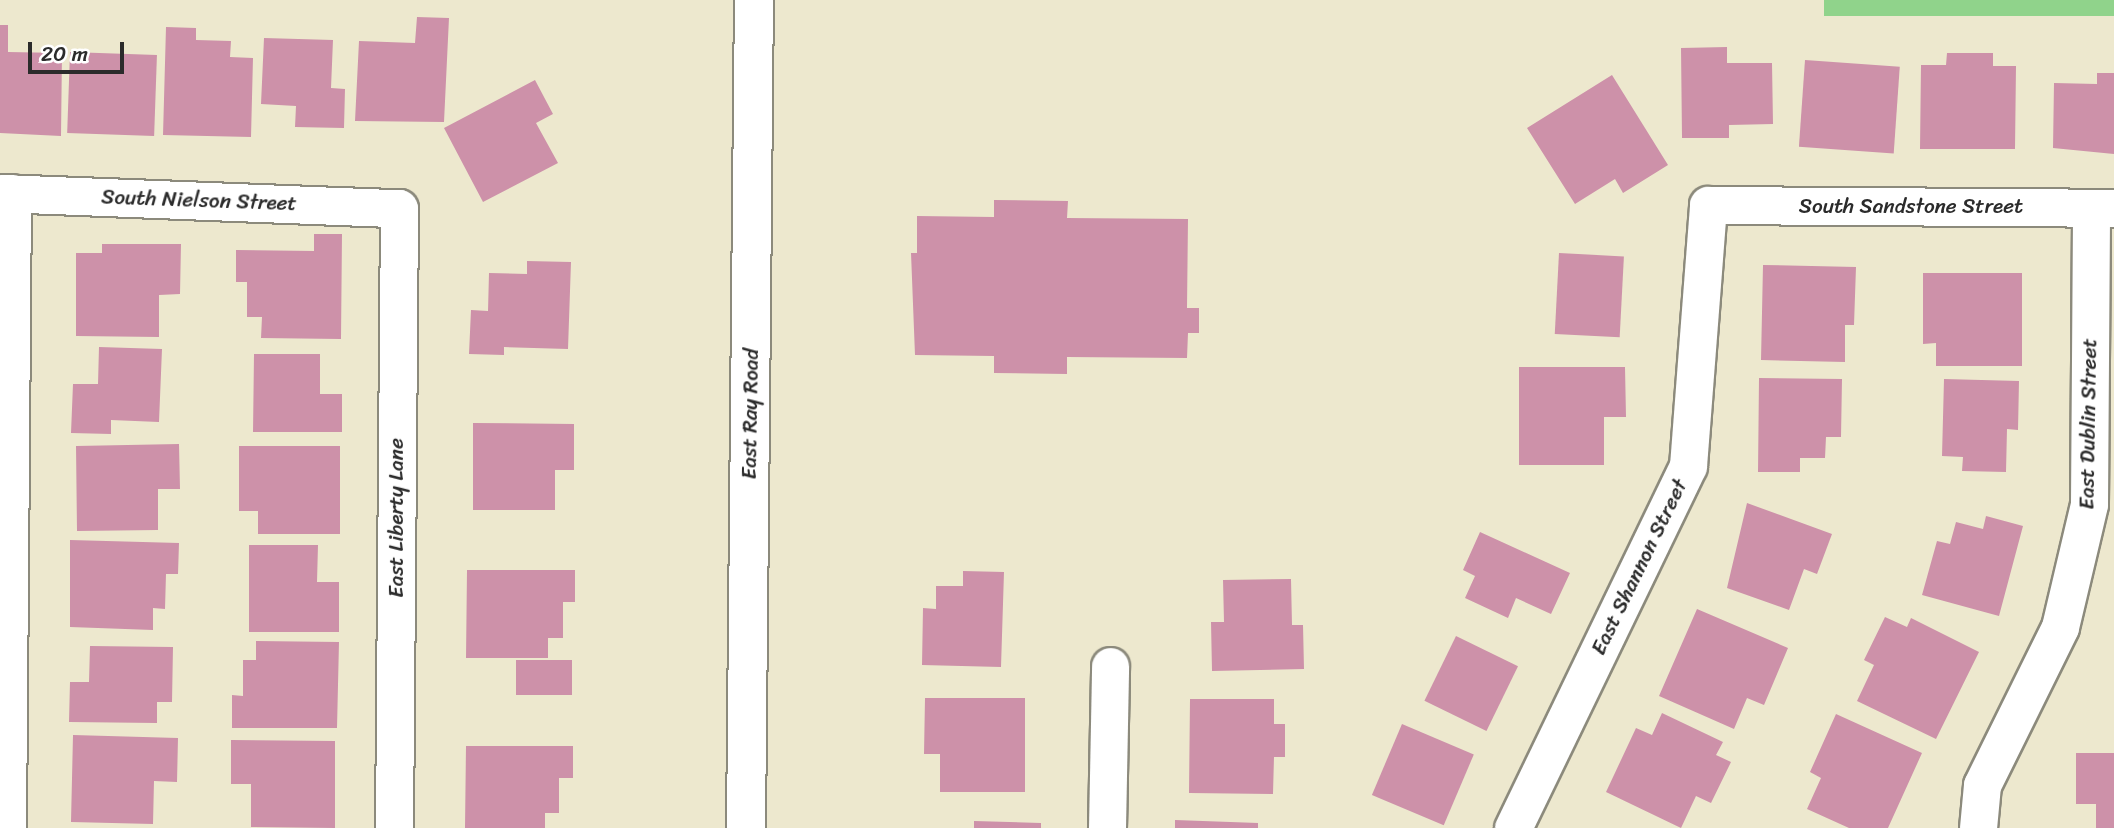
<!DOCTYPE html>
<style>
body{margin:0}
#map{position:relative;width:2114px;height:828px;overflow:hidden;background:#ede8ce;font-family:Sriracha,sans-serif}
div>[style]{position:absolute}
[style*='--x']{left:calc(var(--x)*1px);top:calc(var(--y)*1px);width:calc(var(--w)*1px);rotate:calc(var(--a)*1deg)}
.green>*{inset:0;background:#90d38b;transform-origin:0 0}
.building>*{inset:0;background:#cd91a9;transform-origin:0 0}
.roads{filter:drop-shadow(2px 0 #8c8a7c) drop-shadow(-2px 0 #8c8a7c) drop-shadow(0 2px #8c8a7c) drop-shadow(0 -2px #8c8a7c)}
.street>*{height:37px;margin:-18.5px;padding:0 18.5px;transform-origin:18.5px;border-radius:18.5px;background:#fff}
.primary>*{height:38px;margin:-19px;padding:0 19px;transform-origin:19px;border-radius:19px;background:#fff}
span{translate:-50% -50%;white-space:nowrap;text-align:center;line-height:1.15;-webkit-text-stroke:5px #fff;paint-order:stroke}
.street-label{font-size:21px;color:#2b2b2b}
.scale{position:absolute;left:28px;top:42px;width:96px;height:32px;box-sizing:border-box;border:4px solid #2b2b2b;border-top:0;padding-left:9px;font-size:21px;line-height:24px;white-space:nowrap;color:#2b2b2b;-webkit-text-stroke:5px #fff;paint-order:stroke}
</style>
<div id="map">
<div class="green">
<div style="left:1824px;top:0;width:290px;height:16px"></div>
</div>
<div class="building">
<div style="clip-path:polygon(417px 17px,449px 18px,444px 122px,355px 121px,359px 41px,415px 43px)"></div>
<div style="clip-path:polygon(0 25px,8px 25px,8px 52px,62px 53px,61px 136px,0 133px)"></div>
<div style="clip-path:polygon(166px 27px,196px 28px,196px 40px,231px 41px,230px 57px,253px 58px,251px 137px,163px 135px)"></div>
<div style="clip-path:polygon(264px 38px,333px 40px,331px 88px,345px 89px,344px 128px,295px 127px,296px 106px,261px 104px)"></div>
<div style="clip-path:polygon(1727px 47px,1727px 63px,1772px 63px,1773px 124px,1729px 125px,1729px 138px,1682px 138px,1681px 48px)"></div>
<div style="left:70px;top:52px;width:87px;height:81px;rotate:2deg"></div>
<div style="clip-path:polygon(1947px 53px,1993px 53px,1993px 66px,2016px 66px,2015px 149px,1920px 149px,1921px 65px,1946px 65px)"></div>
<div style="left:1805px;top:60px;width:95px;height:87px;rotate:4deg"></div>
<div style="clip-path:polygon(2097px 73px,2114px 73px,2114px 154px,2053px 148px,2054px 83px,2097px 84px)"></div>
<div style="clip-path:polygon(1612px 75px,1668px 165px,1623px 193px,1615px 179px,1575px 204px,1527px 128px)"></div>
<div style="clip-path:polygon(535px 80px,553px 114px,536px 123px,558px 163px,483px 202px,444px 128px)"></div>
<div style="clip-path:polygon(994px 200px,1068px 201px,1067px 218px,1188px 219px,1187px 308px,1199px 308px,1199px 333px,1188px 333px,1187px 358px,1067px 357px,1067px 374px,994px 373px,994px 356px,915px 355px,911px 253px,917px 253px,917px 216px,994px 217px)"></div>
<div style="clip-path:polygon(314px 234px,342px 234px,341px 339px,261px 338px,262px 317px,247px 317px,247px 282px,236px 282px,236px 250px,314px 251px)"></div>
<div style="clip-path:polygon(102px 244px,181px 244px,180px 294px,159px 295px,159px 337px,76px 336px,76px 253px,102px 253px)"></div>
<div style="left:1559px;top:253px;width:65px;height:81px;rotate:3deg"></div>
<div style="clip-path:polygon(527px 261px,571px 262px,568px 349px,504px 347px,504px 355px,469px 354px,471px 310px,488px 311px,489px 273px,527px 274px)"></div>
<div style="clip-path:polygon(1763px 265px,1856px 267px,1854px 325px,1845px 325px,1845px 362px,1761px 360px)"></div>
<div style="clip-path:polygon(1923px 273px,2022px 273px,2022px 366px,1936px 366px,1936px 343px,1923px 344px)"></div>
<div style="clip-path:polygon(99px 347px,162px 349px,159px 422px,111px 420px,111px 434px,71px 433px,73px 384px,98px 384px)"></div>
<div style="clip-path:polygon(254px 354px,320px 354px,320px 394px,342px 394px,342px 432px,253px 432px)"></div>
<div style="clip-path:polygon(1519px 367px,1625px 367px,1626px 417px,1604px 417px,1604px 465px,1519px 465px)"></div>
<div style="clip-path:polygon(1759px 378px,1842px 379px,1841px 437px,1826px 437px,1825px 458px,1800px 458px,1800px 472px,1758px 472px)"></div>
<div style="clip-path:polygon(1944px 379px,2019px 381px,2018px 430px,2007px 429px,2006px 472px,1962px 471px,1963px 457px,1942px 456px)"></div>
<div style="clip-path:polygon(473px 423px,574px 424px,574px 470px,555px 470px,555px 510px,473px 510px)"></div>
<div style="clip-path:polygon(179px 444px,180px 489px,158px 489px,158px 530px,77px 531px,76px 446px)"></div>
<div style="clip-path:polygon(239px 446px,340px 446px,340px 534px,258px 534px,258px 511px,239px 511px)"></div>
<div style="clip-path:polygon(1747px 503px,1832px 534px,1817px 574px,1804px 569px,1789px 610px,1727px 588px)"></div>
<div style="clip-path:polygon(1986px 516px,2023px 526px,1999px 616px,1922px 595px,1937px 541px,1950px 544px,1956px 522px,1983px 529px)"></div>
<div style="clip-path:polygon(1480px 532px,1570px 573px,1551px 614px,1516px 598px,1508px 618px,1465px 598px,1475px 576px,1463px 570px)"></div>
<div style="clip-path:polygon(70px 540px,179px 543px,178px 574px,166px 574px,165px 609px,153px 608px,153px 630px,70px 627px)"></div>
<div style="clip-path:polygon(249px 545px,318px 545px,317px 582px,339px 582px,339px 632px,249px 632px)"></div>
<div style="clip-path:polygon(467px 570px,575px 570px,575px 602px,563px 602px,563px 638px,548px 638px,548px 658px,466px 658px)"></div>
<div style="clip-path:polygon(963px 571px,1004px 572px,1001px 667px,922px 665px,923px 608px,936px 609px,936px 586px,963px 586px)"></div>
<div style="clip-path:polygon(1291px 579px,1292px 625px,1303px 625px,1304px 669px,1212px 671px,1211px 622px,1224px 622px,1223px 580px)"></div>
<div style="clip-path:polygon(1697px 609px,1788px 648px,1764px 705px,1747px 698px,1734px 729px,1659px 696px)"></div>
<div style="clip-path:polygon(1885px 617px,1907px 627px,1911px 618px,1979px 652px,1936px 739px,1857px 701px,1874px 665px,1864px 660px)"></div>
<div style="left:1456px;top:636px;width:69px;height:72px;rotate:26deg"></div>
<div style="clip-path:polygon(256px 641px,339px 642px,337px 728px,232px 728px,232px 695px,243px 696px,243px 660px,256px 660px)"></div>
<div style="clip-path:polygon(90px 646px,173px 647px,172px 702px,157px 702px,157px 723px,69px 722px,70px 682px,89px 682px)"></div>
<div style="left:516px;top:660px;width:56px;height:35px"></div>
<div style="clip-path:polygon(925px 698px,1025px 698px,1025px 792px,940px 792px,940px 754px,924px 754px)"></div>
<div style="clip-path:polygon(1190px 699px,1274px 699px,1274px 724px,1285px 724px,1285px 757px,1274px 757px,1273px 794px,1189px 793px)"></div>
<div style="clip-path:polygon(1662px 713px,1723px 742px,1716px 755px,1731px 762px,1711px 803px,1696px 796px,1681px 828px,1606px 792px,1636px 728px,1652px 735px)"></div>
<div style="clip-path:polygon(1836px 714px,1922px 753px,1888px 828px,1849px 828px,1807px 809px,1821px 778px,1810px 772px)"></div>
<div style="left:1402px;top:724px;width:78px;height:77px;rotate:23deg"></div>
<div style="clip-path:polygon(73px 735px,178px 738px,177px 782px,154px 781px,153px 824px,71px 822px)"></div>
<div style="clip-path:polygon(231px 740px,335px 741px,335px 828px,251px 827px,251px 784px,231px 784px)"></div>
<div style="clip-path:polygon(466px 746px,573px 746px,573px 778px,559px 778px,559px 813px,545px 813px,545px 828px,465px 828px)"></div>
<div style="clip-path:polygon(2076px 753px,2114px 753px,2114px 828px,2096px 828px,2096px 804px,2076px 804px)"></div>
<div style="clip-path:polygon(1175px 820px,1258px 823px,1258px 828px,1175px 828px)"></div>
<div style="clip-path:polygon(974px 821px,1041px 823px,1041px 828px,974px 828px)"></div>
</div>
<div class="roads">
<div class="street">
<div style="--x:0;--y:193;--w:399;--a:2.2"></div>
<div style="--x:399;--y:208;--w:620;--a:90.46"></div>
<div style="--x:7;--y:828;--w:635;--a:-89.55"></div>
<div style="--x:1107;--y:828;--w:162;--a:-88.9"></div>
<div style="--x:1513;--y:828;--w:402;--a:-64.2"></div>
<div style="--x:1688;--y:466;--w:262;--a:-85.6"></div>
<div style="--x:1708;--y:205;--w:406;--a:0.4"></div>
<div style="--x:1978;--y:828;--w:43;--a:-84.7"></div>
<div style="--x:1982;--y:785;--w:176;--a:-63.7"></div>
<div style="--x:2060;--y:627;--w:126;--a:-76.7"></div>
<div style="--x:2089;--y:504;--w:296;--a:-89.6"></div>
</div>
<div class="primary">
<div style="--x:746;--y:828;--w:828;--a:-89.45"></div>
</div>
</div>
<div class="street-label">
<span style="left:199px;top:200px;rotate:2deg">South Nielson Street</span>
<span style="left:1911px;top:206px">South Sandstone Street</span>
<span style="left:750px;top:414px;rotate:-89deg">East Ray Road</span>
<span style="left:2088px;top:424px;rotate:-89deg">East Dublin Street</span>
<span style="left:396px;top:518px;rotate:-90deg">East Liberty Lane</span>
<span style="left:1639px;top:567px;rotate:-64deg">East Shannon Street</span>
</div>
<div class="scale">20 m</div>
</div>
